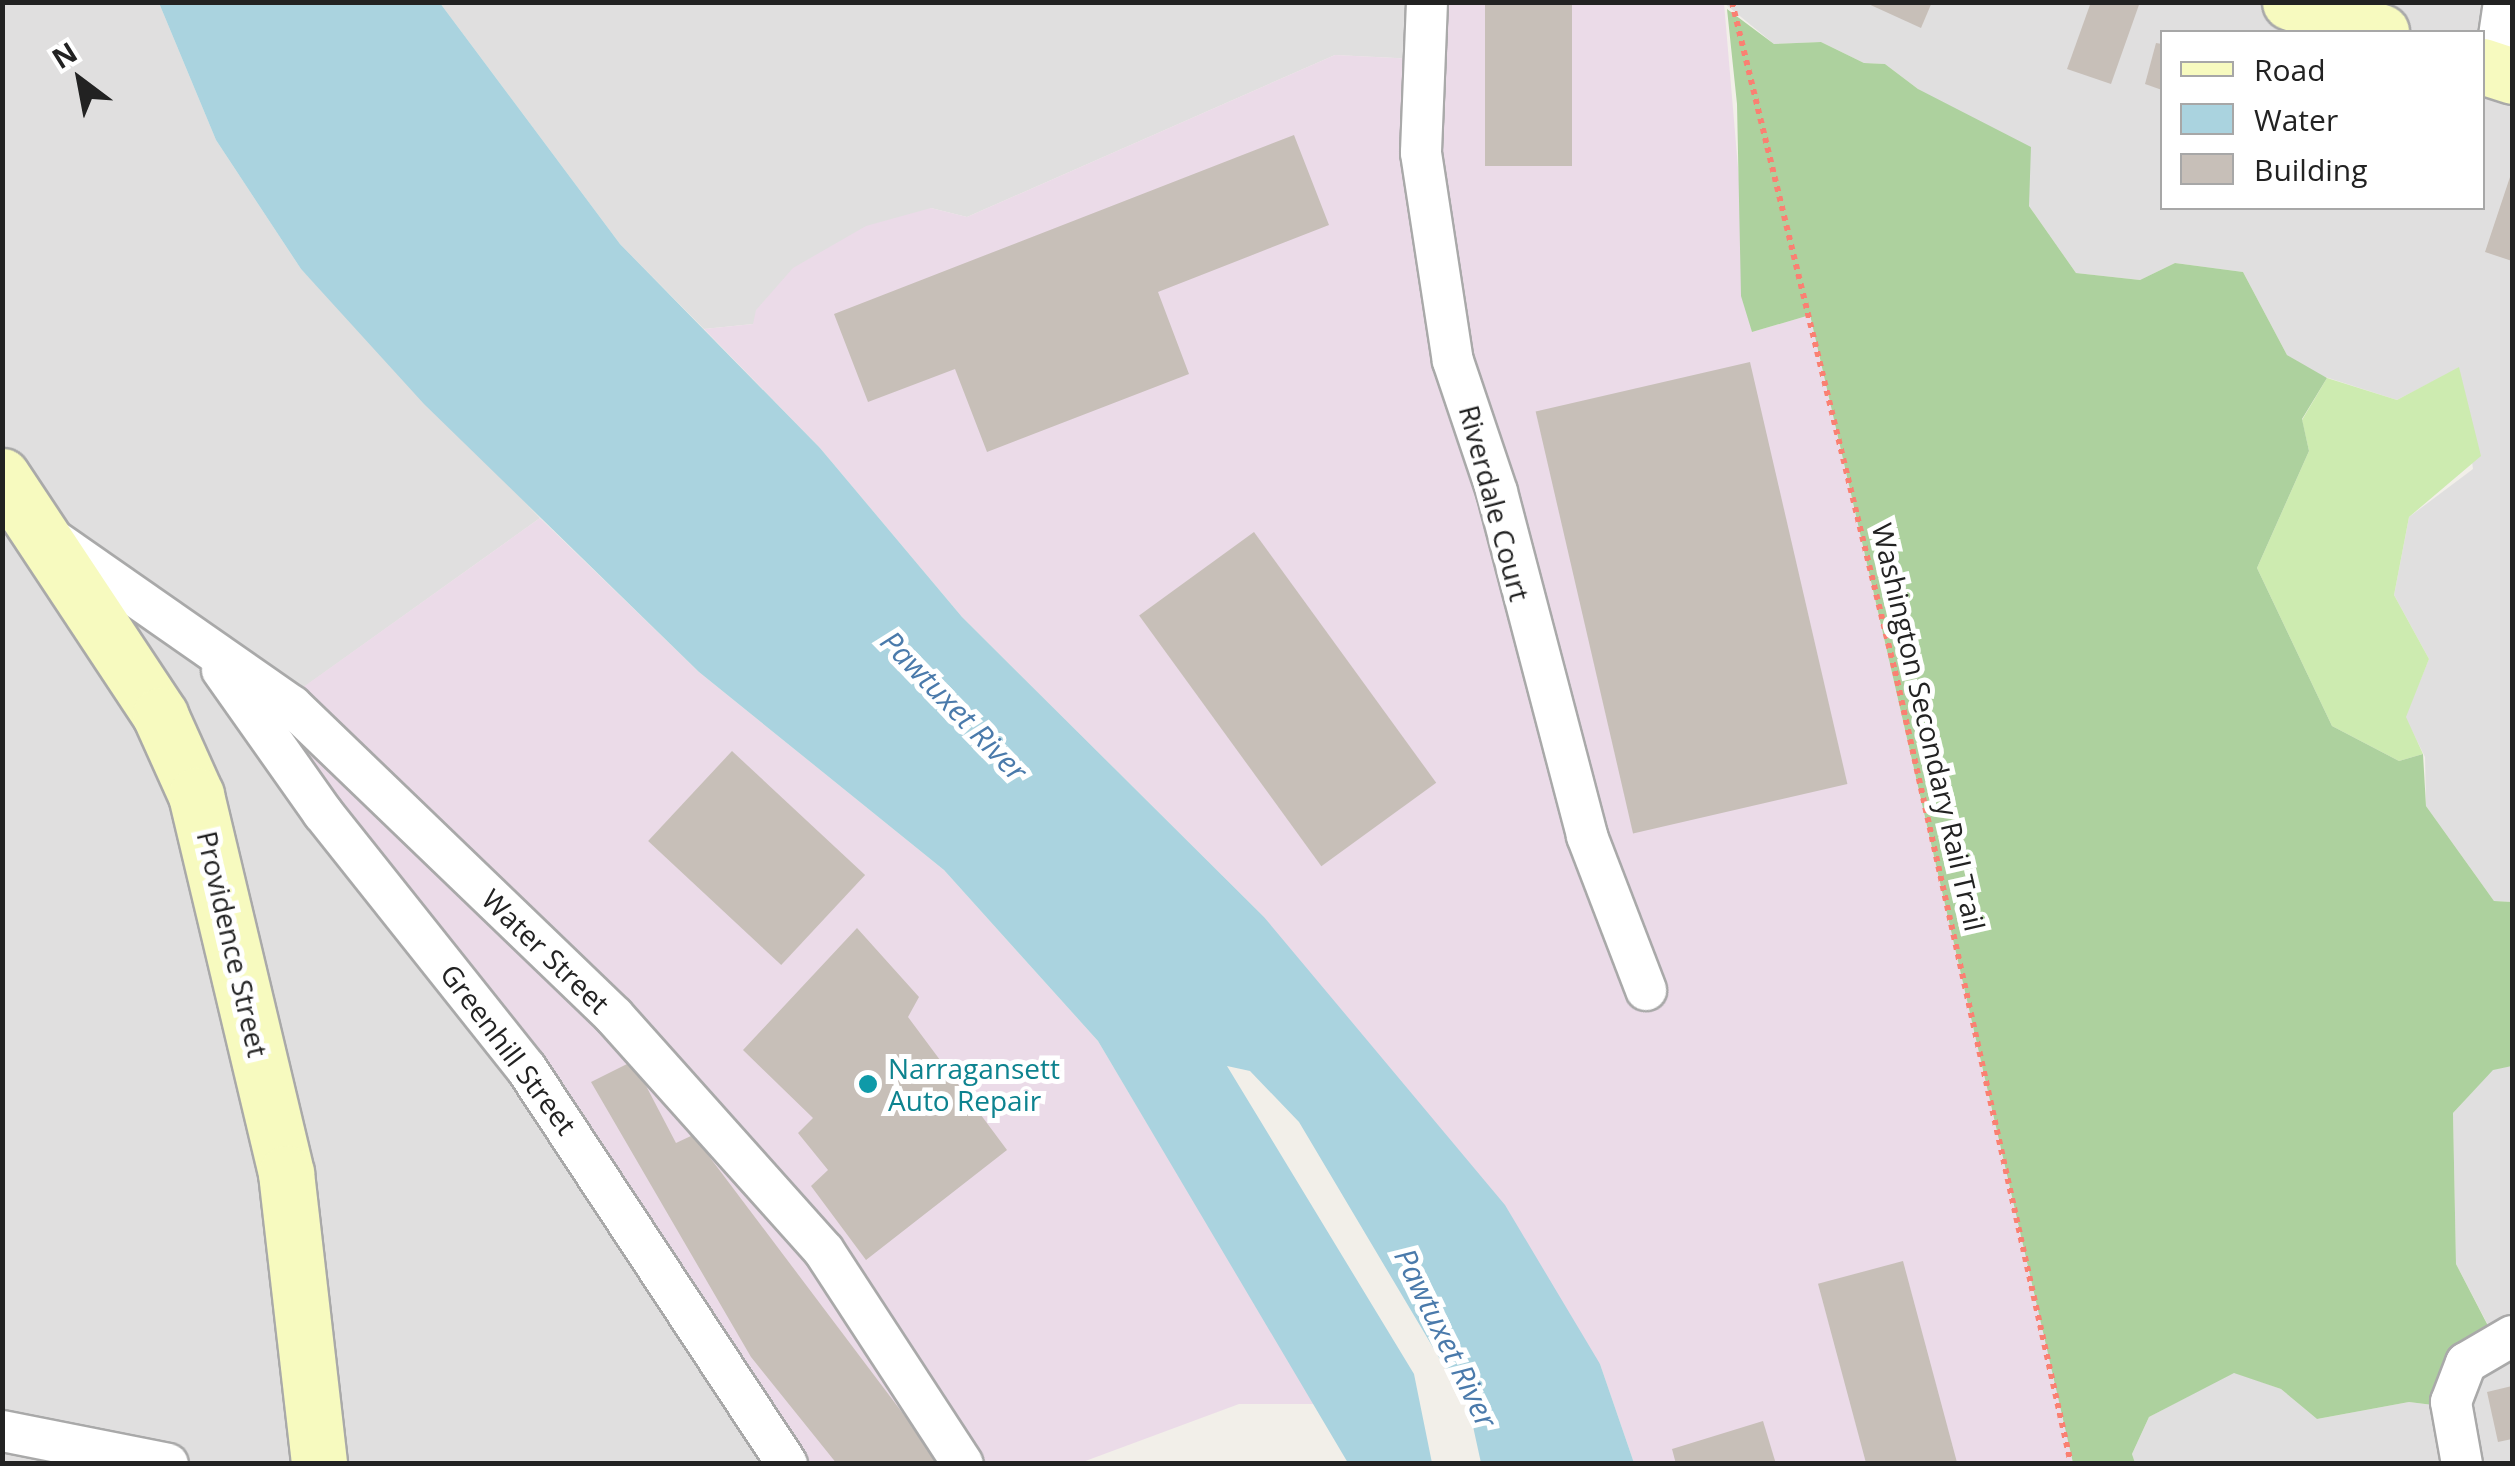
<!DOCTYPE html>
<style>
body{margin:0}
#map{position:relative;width:2515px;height:1466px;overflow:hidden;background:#f2efe9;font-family:"Open Sans",sans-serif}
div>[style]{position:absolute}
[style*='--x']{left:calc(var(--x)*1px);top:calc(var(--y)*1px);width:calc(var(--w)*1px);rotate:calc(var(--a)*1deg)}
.residential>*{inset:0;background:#e0dfdf}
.industrial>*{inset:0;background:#ebdbe8}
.grass>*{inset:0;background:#cdebb0}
.forest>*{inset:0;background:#add19e}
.water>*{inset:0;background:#aad3df}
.building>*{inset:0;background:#c7bfb8;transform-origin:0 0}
.path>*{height:6px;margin-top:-3px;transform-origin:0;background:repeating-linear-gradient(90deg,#fa8072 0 5px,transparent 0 10px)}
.roads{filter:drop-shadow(2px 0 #a9a9a9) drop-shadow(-2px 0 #a9a9a9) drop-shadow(0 2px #a9a9a9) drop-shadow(0 -2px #a9a9a9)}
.street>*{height:40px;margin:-20px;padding:0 20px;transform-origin:20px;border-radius:20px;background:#fff}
.secondary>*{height:55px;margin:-27.5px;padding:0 27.5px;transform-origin:27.5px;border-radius:27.5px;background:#f7fabf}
.dots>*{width:28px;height:28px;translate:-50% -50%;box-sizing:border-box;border:5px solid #fff;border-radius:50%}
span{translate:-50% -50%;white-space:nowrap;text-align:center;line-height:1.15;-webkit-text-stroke:10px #fff;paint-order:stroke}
.street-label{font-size:28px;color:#222}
.culture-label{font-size:28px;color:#0d838f}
.left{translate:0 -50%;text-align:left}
.water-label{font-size:30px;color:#4a7aab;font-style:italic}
.frame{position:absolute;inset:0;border:5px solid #222;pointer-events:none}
.legend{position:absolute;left:2160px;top:30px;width:325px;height:180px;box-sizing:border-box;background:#fff;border:2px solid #a7a7a7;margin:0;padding:12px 18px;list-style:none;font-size:30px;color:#222}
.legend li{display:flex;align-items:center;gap:20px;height:50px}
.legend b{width:50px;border:2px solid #a7a7a7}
.north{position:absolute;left:30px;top:30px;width:100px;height:100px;-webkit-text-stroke:8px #fff;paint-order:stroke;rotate:328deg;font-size:28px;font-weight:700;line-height:40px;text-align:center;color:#222}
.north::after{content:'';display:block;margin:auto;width:35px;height:45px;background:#222;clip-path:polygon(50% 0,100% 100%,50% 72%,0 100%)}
</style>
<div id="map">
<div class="residential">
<div style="clip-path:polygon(3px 3px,159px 3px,216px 140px,301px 269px,540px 518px,244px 730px,327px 818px,743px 1407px,761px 1463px,3px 1464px)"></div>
<div style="clip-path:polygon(440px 3px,1447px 3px,1437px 60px,1335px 55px,967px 217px,931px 208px,753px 324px,704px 329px,620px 244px)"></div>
<div style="clip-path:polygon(evenodd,1724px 3px,2512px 3px,2512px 902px,2494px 901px,2426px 806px,2425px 757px,2405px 717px,2429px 659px,2394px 595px,2409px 517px,2473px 469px,2459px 368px,2397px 400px,2319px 375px,2287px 355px,2243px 272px,2175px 263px,2140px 280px,2076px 273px,2029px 206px,1918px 89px,1885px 64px,1864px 63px,1821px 42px,1774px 44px,1724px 3px,2162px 32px,2482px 32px,2482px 208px,2162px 208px,2162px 32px)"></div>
<div style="clip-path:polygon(2512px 1066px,2512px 1463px,2135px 1464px,2132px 1454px,2149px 1417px,2234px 1372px,2281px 1389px,2317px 1419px,2409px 1402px,2441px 1406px,2500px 1348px,2456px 1264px,2453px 1113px,2493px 1069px)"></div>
</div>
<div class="industrial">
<div style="clip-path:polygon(1447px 3px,1724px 3px,1752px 332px,1810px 315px,2073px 1463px,1634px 1463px,1600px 1364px,1264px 917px,962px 617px,820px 448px,704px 329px,753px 324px,756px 310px,793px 268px,866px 226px,931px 208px,967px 217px,1335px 55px,1436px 60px)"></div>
<div style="clip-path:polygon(540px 518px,699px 672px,944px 870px,1098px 1041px,1315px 1404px,1239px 1404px,1080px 1463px,761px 1463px,743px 1407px,601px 1169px,243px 730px)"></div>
</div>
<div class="grass">
<div style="clip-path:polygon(2459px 367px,2481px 456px,2409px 517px,2394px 595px,2429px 659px,2406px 717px,2423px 754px,2399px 761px,2332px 726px,2257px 568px,2309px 451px,2302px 420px,2327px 378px,2397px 400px)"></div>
</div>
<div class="forest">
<div style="clip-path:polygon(1727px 9px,1774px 44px,1821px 42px,1864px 63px,1885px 64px,1918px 89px,2031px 147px,2029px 206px,2076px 273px,2140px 280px,2175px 263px,2243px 272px,2287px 355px,2327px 378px,2302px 419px,2309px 451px,2257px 568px,2332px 726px,2399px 761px,2423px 754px,2426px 806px,2494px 901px,2512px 902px,2512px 1066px,2493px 1070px,2453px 1113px,2456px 1264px,2500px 1349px,2441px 1406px,2409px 1402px,2317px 1419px,2281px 1389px,2234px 1373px,2149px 1417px,2132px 1454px,2135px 1463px,2073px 1463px,1810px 315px,1752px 332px,1741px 296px,1737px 104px)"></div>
</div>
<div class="water">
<div style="clip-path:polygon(159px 3px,440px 3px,620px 244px,820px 448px,962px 617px,1264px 917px,1505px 1205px,1600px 1364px,1634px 1463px,1481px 1463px,1469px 1408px,1299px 1122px,1250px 1071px,1227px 1066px,1414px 1374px,1432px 1463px,1348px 1463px,1098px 1041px,944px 870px,699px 672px,424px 404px,301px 269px,216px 140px)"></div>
</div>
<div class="building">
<div style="left:1485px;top:2px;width:87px;height:164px"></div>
<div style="clip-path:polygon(1864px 2px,1932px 2px,1921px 28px)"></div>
<div style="clip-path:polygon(2091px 2px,2140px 2px,2111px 84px,2067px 69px)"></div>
<div style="clip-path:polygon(2156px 43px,2162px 44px,2162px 90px,2145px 84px)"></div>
<div style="clip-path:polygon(1294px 135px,1329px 225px,1158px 292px,1189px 374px,987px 452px,955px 369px,868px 402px,834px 314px)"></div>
<div style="clip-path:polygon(2512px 171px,2512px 261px,2485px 252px)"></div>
<div style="left:1750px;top:362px;width:433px;height:220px;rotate:77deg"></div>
<div style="left:1254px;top:532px;width:310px;height:142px;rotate:54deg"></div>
<div style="left:732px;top:751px;width:182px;height:123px;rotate:43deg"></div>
<div style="clip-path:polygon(857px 928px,919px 997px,908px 1017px,1007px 1150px,866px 1260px,811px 1186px,828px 1170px,798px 1133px,813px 1118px,743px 1050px)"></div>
<div style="clip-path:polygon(633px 1061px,676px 1143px,693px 1135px,941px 1464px,837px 1464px,751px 1357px,591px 1082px)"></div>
<div style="left:1903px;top:1261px;width:210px;height:88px;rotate:75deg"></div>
<div style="clip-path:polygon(2512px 1386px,2512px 1439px,2498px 1442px,2487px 1392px)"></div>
<div style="clip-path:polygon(1763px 1421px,1776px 1464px,1676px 1464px,1672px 1449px)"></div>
</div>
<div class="path">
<div style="--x:1732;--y:2;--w:689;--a:76.31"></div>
<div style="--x:1895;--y:671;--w:812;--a:77.49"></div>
</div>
<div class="roads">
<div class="street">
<div style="--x:1427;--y:2;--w:151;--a:92.3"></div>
<div style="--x:1421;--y:153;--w:210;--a:81.3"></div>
<div style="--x:1453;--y:361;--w:138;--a:71.4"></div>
<div style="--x:1497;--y:492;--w:356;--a:75.3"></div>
<div style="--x:1587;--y:836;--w:165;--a:69"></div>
<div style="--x:2494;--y:70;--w:69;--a:-81.6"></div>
<div style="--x:54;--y:540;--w:290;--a:34.9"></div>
<div style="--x:292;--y:706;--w:447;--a:43.9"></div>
<div style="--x:614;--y:1016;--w:315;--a:48.2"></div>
<div style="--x:824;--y:1251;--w:254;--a:56.9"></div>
<div style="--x:222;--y:670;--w:175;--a:54.8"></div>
<div style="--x:323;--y:813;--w:326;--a:51.5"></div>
<div style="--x:526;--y:1068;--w:474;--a:56.6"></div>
<div style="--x:2;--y:1431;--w:169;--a:11.2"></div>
<div style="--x:2462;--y:1464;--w:63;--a:-100.1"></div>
<div style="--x:2451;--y:1402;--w:42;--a:-69"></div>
<div style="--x:2466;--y:1363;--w:53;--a:-30.4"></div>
</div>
<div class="secondary">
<div style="--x:2290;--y:2;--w:96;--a:18.2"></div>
<div style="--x:2482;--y:66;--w:32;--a:18"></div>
<div style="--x:2;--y:476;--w:287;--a:56.5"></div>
<div style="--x:160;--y:715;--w:88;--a:65.8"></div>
<div style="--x:196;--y:795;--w:389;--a:76.6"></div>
<div style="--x:286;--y:1173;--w:293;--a:83.5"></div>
</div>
</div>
<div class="dots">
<div style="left:868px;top:1084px;background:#0f9aa8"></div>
</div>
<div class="street-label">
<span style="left:1495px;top:503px;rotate:75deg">Riverdale Court</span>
<span style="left:1929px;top:727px;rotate:77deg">Washington Secondary Rail Trail</span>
<span style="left:233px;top:944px;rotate:77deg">Providence Street</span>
<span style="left:546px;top:951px;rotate:44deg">Water Street</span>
<span style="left:509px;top:1049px;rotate:53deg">Greenhill Street</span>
</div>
<div class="culture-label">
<span class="left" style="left:888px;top:1084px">Narragansett<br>Auto Repair</span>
</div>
<div class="water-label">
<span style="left:954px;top:706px;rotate:46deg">Pawtuxet River</span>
<span style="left:1446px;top:1338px;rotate:64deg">Pawtuxet River</span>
</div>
<div class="frame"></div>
<ul class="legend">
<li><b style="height:12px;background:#f7fabf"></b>Road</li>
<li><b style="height:28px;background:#aad3df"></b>Water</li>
<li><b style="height:28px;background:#c7bfb8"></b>Building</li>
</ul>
<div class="north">N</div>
</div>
